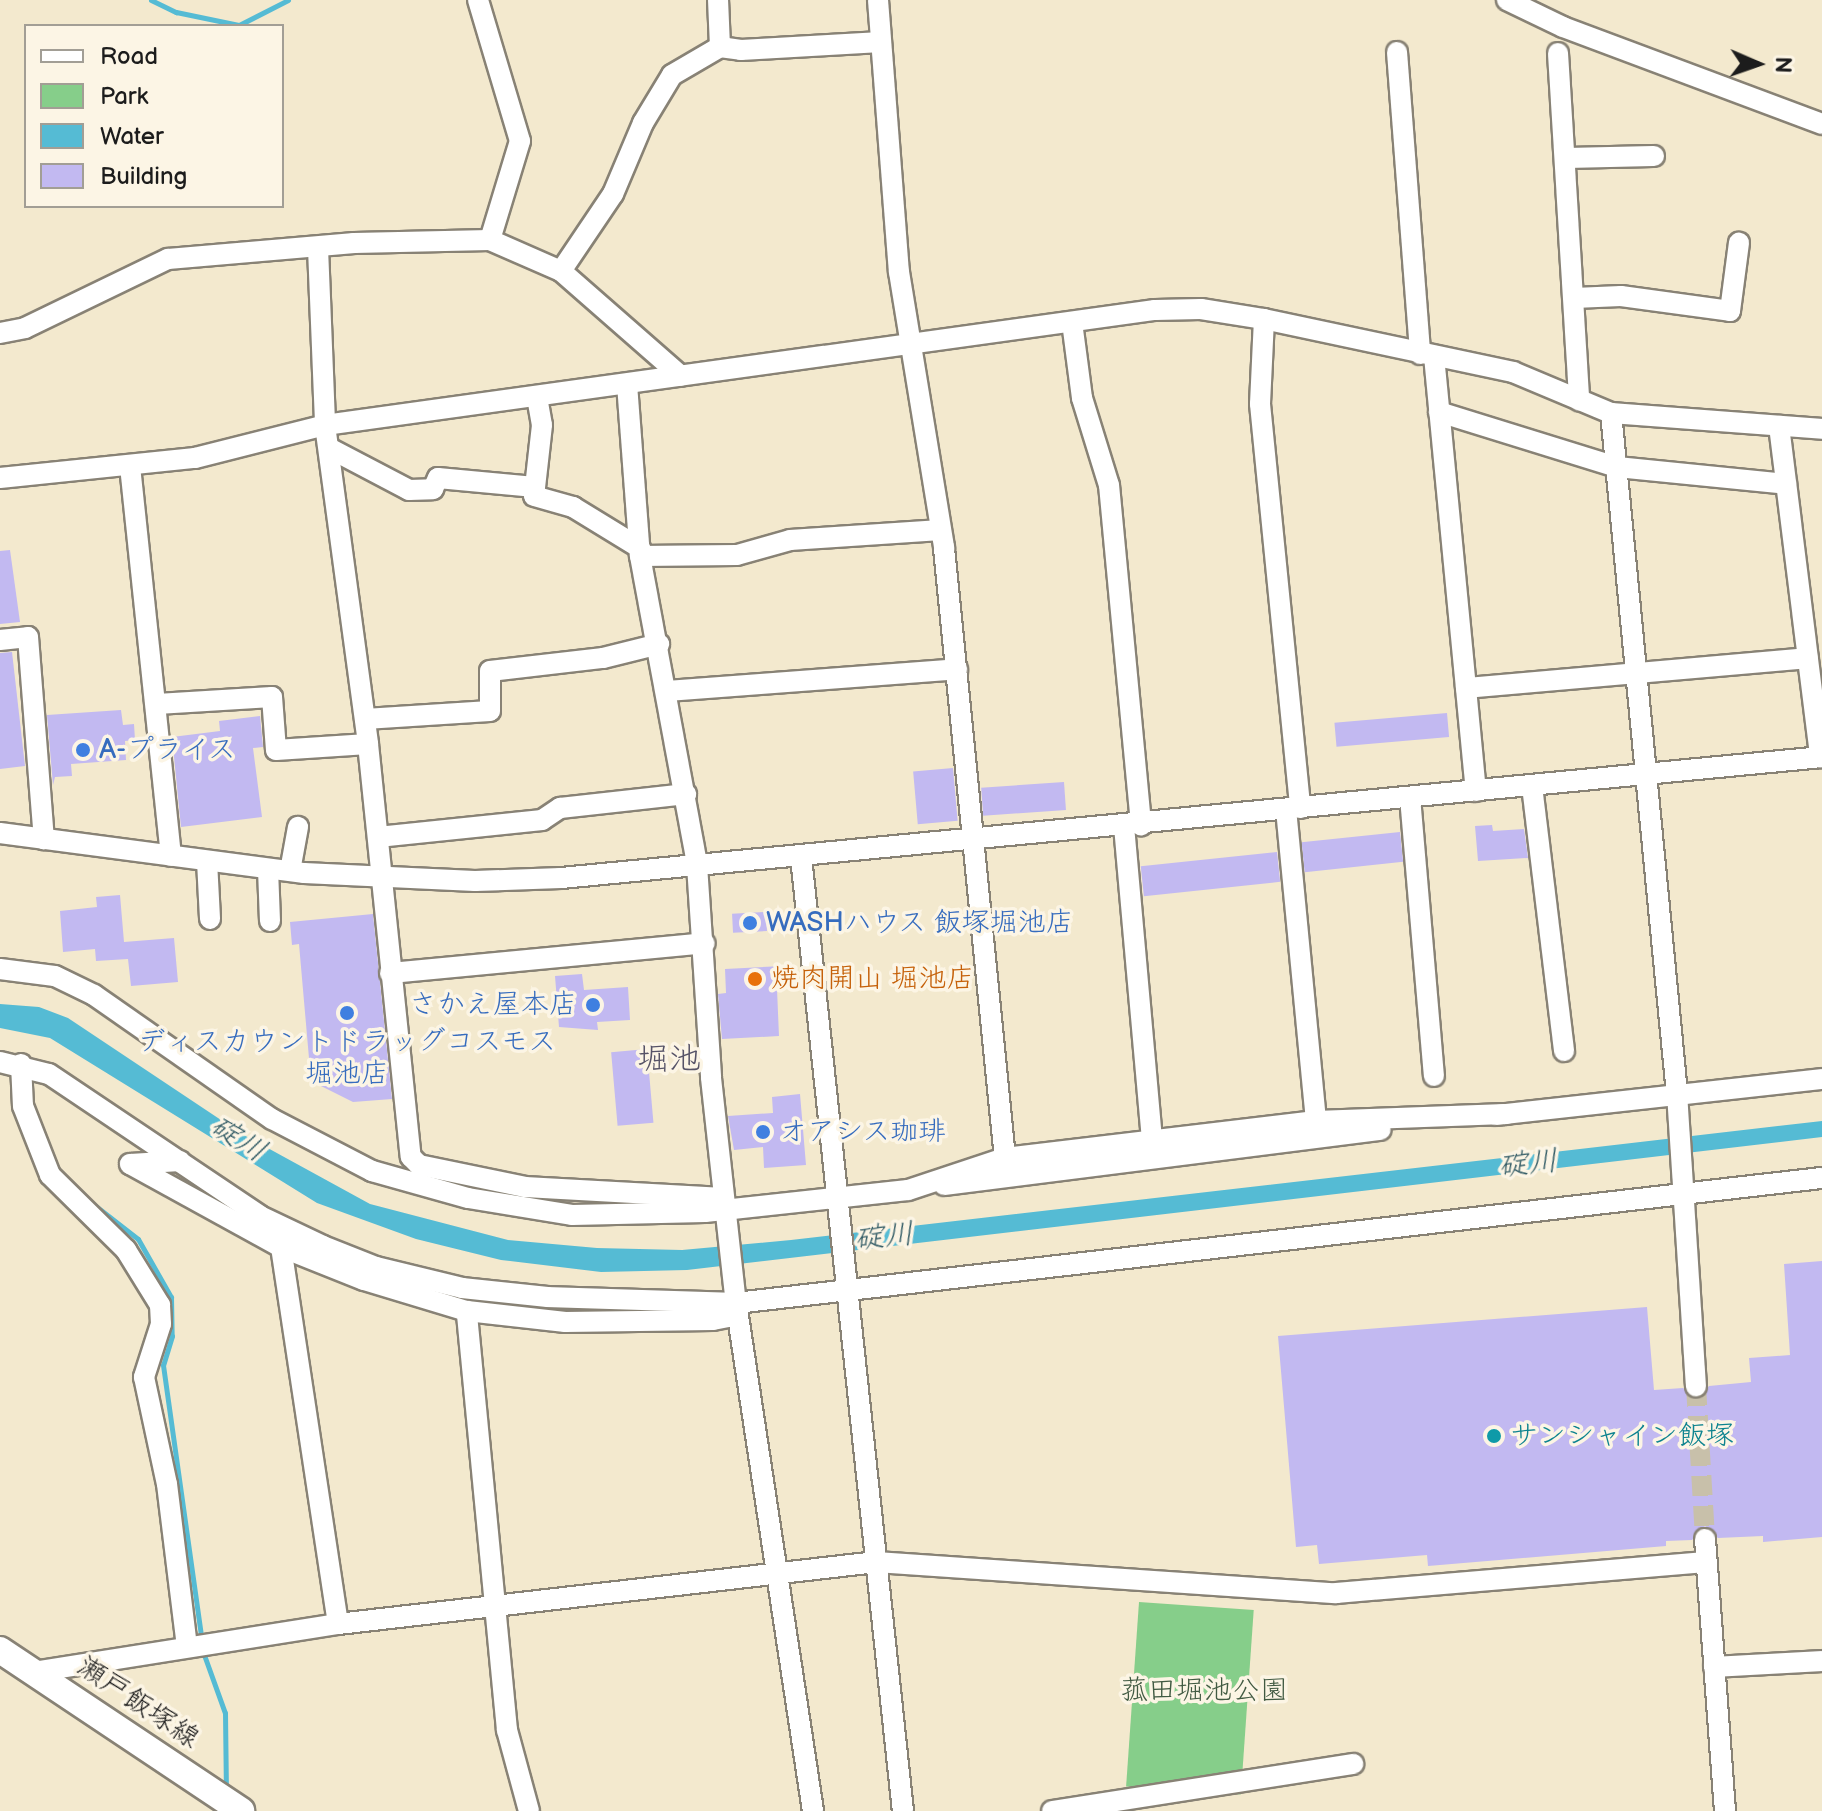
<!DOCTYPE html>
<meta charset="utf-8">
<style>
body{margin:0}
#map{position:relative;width:1822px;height:1811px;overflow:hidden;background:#f3e9ce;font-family:"Balsamiq Sans","Klee One",sans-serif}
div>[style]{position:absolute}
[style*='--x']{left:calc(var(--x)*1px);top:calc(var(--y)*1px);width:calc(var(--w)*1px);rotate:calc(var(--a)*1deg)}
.green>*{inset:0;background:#86ce8a;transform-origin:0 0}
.water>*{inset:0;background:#55bbd4}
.stream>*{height:5px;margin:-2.5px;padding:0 2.5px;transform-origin:2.5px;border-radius:2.5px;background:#55bbd4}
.building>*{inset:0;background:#c2b9f1;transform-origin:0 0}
.minor-tunnel>*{height:20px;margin-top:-10px;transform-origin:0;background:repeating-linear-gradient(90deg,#c8c0aa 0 20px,transparent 0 30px)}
.roads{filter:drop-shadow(2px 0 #888275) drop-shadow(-2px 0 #888275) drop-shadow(0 2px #888275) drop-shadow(0 -2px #888275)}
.minor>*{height:20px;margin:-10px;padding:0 10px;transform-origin:10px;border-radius:10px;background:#fff}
.major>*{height:26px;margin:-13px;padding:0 13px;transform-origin:13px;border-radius:13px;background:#fff}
.dots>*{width:22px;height:22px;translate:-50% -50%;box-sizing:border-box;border:4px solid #fcf5e5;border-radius:50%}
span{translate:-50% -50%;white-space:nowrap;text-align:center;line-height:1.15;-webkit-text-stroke:7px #fcf5e5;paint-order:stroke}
.shop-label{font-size:28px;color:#366cbe}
.left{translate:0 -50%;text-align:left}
.right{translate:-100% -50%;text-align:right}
.food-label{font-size:28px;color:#c56008}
.culture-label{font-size:28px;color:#0d838f}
.park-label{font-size:28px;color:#415a42}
.street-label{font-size:28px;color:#1c1c1c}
.water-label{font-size:30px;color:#335c66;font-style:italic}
.quarter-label{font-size:32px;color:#565367}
.legend{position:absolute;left:24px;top:24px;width:260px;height:184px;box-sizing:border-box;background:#fcf5e5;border:2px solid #a29e95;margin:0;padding:10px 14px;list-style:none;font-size:24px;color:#1c1c1c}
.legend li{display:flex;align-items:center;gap:16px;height:40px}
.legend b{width:40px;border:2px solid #a29e95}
.north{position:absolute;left:1718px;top:24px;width:80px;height:80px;-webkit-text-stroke:6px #fcf5e5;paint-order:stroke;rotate:92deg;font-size:22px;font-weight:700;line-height:32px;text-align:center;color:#1c1c1c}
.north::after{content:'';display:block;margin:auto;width:28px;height:36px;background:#1c1c1c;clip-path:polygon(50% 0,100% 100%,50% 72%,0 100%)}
</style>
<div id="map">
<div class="green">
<div style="left:1139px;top:1602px;width:115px;height:185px;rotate:4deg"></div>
</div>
<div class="water">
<div style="clip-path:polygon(0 1004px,39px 1007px,68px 1018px,242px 1134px,370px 1204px,508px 1240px,597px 1248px,682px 1250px,791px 1240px,1822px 1121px,1822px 1137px,687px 1270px,601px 1272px,501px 1260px,416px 1239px,317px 1203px,50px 1038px,0 1028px)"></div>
</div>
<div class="stream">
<div style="--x:151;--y:0;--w:28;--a:26"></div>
<div style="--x:176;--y:12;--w:64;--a:11.7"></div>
<div style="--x:239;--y:25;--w:55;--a:-27"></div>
<div style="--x:93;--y:1204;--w:57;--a:37.9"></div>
<div style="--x:138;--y:1239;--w:67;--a:60.4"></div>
<div style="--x:171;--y:1297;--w:39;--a:89"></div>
<div style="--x:172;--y:1336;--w:30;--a:107"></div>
<div style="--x:163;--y:1365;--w:280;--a:82"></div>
<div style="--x:203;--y:1652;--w:65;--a:70.2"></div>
<div style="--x:225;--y:1713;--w:77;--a:89.3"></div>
</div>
<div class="building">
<div style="clip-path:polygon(10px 550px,20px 622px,0 624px,0 551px)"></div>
<div style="clip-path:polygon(12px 652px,25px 766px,0 769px,0 653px)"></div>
<div style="clip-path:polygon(121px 710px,123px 725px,134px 724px,135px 740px,125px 741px,126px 760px,71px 764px,72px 776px,55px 777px,53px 785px,47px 715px)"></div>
<div style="left:1447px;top:713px;width:24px;height:113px;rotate:85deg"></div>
<div style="clip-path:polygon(260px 716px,263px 747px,253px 748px,262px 817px,181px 827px,172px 737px,220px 731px,219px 721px)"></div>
<div style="left:953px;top:768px;width:53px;height:40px;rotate:85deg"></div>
<div style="left:1064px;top:782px;width:28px;height:83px;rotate:86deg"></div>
<div style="clip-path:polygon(1492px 825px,1493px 831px,1524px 829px,1528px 858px,1478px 861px,1475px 826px)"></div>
<div style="left:1400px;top:832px;width:30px;height:99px;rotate:84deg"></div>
<div style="left:1277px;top:852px;width:30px;height:137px;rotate:84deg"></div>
<div style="clip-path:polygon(120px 895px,124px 942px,174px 938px,178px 982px,131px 986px,128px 959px,96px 961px,95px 949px,63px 952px,60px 911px,97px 907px,96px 897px)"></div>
<div style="left:766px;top:912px;width:19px;height:34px;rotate:87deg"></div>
<div style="clip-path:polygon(373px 914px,392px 1099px,353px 1102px,311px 1081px,299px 944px,292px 945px,290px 922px)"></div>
<div style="clip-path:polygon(783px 966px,784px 989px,777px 989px,779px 1036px,722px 1039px,718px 994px,726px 993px,725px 969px)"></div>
<div style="clip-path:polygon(582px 974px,584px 990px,628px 987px,630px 1020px,597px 1022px,598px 1030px,559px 1027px,555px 976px)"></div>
<div style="left:647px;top:1049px;width:74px;height:36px;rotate:85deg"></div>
<div style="clip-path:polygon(800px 1094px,806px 1165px,764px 1168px,763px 1147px,734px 1150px,728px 1116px,773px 1113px,772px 1097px)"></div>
<div style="clip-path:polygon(1822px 1261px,1822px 1537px,1763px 1542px,1763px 1536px,1718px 1538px,1705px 1526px,1692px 1540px,1666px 1541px,1666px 1546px,1428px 1566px,1427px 1555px,1319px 1564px,1317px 1545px,1296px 1547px,1278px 1336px,1647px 1307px,1654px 1390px,1683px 1388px,1698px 1399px,1709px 1386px,1751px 1382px,1749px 1358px,1790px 1355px,1784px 1264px)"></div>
</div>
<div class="minor-tunnel">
<div style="--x:1696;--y:1386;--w:153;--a:86.6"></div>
</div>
<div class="roads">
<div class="minor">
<div style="--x:478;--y:0;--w:147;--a:73.4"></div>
<div style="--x:520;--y:141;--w:103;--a:106.9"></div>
<div style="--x:878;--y:0;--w:273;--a:85.6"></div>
<div style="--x:899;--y:272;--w:280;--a:80.7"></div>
<div style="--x:944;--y:548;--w:613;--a:84.29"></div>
<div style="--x:1507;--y:0;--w:62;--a:25.7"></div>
<div style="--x:1563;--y:27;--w:277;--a:20.5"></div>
<div style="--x:720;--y:47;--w:21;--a:8"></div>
<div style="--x:741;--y:50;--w:140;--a:-3.3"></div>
<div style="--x:1397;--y:52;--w:303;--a:85.6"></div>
<div style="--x:1558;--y:53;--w:348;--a:86.5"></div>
<div style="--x:1566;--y:158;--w:88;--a:-1.3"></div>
<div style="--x:318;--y:248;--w:177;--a:87.7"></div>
<div style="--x:325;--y:425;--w:322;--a:82.3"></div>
<div style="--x:368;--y:744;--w:415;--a:84.1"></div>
<div style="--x:411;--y:1157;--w:11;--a:45"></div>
<div style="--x:419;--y:1165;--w:108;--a:11.7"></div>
<div style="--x:525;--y:1187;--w:199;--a:3.2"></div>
<div style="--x:561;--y:271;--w:93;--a:-56"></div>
<div style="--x:613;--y:194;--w:77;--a:-67.1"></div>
<div style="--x:643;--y:123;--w:56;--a:-58.9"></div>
<div style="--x:672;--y:75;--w:56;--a:-30.3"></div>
<div style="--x:720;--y:47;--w:47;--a:-92.4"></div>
<div style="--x:1574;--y:298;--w:47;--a:-2.4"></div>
<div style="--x:1621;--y:296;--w:110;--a:7.8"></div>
<div style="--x:1730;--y:311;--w:69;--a:-82.5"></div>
<div style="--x:1264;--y:319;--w:85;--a:92.7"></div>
<div style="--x:1260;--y:404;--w:406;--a:84.3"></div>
<div style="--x:1072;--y:322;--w:77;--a:82.5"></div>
<div style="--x:1082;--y:398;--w:91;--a:72.8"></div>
<div style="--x:1109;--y:485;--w:342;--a:84.6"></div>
<div style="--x:0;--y:333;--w:25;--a:-11"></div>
<div style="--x:25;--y:328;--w:159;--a:-25.8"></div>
<div style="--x:168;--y:259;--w:187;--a:-4.9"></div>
<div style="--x:354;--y:243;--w:136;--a:-1.3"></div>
<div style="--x:490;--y:240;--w:77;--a:23.6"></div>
<div style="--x:561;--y:271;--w:159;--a:41.2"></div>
<div style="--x:1434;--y:356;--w:437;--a:84.5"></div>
<div style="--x:627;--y:384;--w:172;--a:85.7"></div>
<div style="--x:640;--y:556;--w:314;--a:79.5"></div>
<div style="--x:697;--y:865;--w:213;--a:86.2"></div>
<div style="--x:711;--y:1078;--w:226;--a:83.7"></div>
<div style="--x:736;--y:1303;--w:514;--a:81.38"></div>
<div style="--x:537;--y:397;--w:28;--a:80"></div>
<div style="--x:542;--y:425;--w:71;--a:96.4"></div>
<div style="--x:534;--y:496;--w:41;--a:15.8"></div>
<div style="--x:573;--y:507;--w:79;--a:31.5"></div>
<div style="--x:1439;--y:412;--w:186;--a:17.2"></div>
<div style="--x:1617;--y:467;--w:170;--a:5.7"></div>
<div style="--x:1611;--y:413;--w:683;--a:84.46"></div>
<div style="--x:1677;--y:1093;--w:294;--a:86.3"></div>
<div style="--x:1779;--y:426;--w:334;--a:82.9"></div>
<div style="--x:331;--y:449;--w:88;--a:27.7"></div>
<div style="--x:409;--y:490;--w:24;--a:-2"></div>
<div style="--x:433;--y:489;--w:12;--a:-66"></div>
<div style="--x:438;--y:478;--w:97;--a:5.3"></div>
<div style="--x:130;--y:466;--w:392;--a:84"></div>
<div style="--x:0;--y:478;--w:196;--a:-5.9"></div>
<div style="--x:195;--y:458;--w:134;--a:-14.2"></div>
<div style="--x:325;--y:425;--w:838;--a:-7.89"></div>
<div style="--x:1155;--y:310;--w:46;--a:-1.2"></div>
<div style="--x:1201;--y:309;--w:64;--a:9"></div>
<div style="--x:1264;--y:319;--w:255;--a:12"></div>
<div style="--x:1513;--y:372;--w:106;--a:22.7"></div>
<div style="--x:1611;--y:413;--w:212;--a:4.3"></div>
<div style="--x:640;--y:556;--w:97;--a:-0.6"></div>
<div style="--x:737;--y:555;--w:55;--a:-15.8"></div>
<div style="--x:790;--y:540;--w:151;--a:-3.8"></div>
<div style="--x:0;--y:640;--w:28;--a:-6"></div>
<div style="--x:28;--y:637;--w:203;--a:85.5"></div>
<div style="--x:1466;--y:688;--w:343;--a:-5"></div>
<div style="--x:667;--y:691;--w:291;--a:-4.3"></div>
<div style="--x:157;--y:704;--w:115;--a:-3.5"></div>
<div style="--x:272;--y:697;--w:53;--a:85.7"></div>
<div style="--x:276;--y:750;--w:92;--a:-3.7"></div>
<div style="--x:365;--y:719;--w:125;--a:-3.7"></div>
<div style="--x:490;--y:711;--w:40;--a:-90"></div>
<div style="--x:490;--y:671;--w:114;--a:-6.6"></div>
<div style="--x:603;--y:658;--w:58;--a:-14"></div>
<div style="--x:1532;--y:786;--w:267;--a:83.1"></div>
<div style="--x:1410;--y:797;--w:280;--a:85.1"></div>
<div style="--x:1286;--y:809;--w:313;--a:84.5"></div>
<div style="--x:1124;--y:826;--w:315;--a:84.9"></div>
<div style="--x:0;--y:833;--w:307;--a:7.5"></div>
<div style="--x:304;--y:873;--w:171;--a:2.7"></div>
<div style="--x:475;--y:881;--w:86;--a:-2"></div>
<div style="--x:561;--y:878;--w:1267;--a:-5.48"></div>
<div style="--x:378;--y:837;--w:165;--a:-5.9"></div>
<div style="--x:542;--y:820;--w:22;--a:-34"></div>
<div style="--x:560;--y:808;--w:127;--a:-6.3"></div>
<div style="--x:801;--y:857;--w:959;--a:83.9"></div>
<div style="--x:207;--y:861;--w:58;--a:87"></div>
<div style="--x:268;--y:869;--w:52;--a:87.8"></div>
<div style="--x:290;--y:871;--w:45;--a:-79.7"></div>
<div style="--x:0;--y:969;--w:55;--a:7.3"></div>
<div style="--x:55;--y:976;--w:43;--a:26"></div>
<div style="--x:94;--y:995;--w:217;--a:34.9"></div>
<div style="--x:272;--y:1119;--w:113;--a:27.5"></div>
<div style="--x:372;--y:1171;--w:100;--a:15.7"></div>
<div style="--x:468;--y:1198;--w:105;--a:9.3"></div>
<div style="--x:572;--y:1215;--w:133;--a:-1.3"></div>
<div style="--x:705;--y:1212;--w:204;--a:-6.2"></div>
<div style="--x:908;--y:1190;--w:102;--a:-18.3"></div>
<div style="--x:1005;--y:1158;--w:313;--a:-6.8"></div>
<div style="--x:1316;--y:1121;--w:191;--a:-2.1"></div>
<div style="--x:390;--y:973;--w:316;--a:-5.4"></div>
<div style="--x:0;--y:1062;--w:50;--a:13.8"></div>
<div style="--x:49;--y:1074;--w:254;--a:33.9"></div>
<div style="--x:260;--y:1216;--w:70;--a:25.5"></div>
<div style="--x:323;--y:1246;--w:57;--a:21.6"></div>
<div style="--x:376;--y:1267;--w:89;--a:13.7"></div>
<div style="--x:462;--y:1288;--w:86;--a:6"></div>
<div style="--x:548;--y:1297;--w:188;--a:1.8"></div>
<div style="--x:736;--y:1303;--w:1093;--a:-6.57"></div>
<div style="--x:21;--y:1064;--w:42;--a:87.3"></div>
<div style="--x:23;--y:1106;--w:74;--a:68.6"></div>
<div style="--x:50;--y:1175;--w:107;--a:44.6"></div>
<div style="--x:126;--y:1250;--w:65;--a:58.3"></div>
<div style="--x:160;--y:1305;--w:19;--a:87"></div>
<div style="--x:161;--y:1324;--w:56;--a:107.8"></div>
<div style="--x:144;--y:1377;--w:109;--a:77.9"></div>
<div style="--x:167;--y:1484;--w:163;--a:83"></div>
<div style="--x:1496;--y:1115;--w:328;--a:-6.3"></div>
<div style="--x:180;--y:1161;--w:50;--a:176.6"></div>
<div style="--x:130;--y:1164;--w:172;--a:28.8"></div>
<div style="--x:281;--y:1247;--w:89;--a:21.7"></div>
<div style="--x:364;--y:1280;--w:108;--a:16.8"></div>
<div style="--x:944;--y:1185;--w:440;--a:-7.2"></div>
<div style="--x:281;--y:1247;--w:381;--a:81.4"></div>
<div style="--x:1705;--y:1539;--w:273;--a:85.8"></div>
<div style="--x:1714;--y:1667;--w:108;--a:-3.2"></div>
<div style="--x:34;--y:1672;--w:308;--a:-9"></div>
<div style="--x:338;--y:1624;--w:542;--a:-6.57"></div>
<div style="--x:876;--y:1562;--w:461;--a:3.9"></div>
<div style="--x:1336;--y:1593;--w:371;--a:-4.8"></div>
<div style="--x:529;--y:1811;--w:84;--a:-105.2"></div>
<div style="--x:507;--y:1730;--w:421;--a:-95.5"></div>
<div style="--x:467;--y:1311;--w:99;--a:6.4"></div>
<div style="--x:565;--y:1322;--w:148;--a:-0.8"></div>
<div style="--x:713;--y:1320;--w:25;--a:-11"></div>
<div style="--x:1052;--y:1811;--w:305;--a:-8.9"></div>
</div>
<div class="major">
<div style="--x:0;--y:1650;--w:290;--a:33.7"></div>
</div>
</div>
<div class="dots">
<div style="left:83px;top:750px;background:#3f7fe0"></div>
<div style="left:750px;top:923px;background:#3f7fe0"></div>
<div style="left:755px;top:979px;background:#e8710a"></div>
<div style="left:593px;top:1005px;background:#3f7fe0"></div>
<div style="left:347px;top:1013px;background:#3f7fe0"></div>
<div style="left:763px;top:1132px;background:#3f7fe0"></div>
<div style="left:1494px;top:1436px;background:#0f9aa8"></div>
</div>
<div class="shop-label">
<span class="left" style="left:99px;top:750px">A-プライス</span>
<span class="left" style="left:766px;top:923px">WASHハウス 飯塚堀池店</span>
<span class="right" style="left:577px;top:1005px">さかえ屋本店</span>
<span style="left:347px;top:1058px">ディスカウントドラッグコスモス<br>堀池店</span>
<span class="left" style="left:779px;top:1132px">オアシス珈琲</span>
</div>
<div class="food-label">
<span class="left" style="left:771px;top:979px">焼肉開山 堀池店</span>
</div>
<div class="culture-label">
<span class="left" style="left:1510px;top:1436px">サンシャイン飯塚</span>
</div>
<div class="park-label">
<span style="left:1204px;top:1691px">菰田堀池公園</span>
</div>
<div class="street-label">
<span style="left:138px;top:1703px;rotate:34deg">瀬戸飯塚線</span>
</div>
<div class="water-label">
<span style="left:238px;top:1139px;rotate:32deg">碇川</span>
<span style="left:1528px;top:1164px;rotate:-6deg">碇川</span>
<span style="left:884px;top:1237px;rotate:-6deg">碇川</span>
</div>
<div class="quarter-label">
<span style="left:669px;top:1060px">堀池</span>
</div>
<ul class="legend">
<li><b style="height:10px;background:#fff"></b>Road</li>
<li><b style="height:22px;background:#86ce8a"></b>Park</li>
<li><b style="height:22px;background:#55bbd4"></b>Water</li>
<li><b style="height:22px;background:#c2b9f1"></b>Building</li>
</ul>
<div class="north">N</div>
</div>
